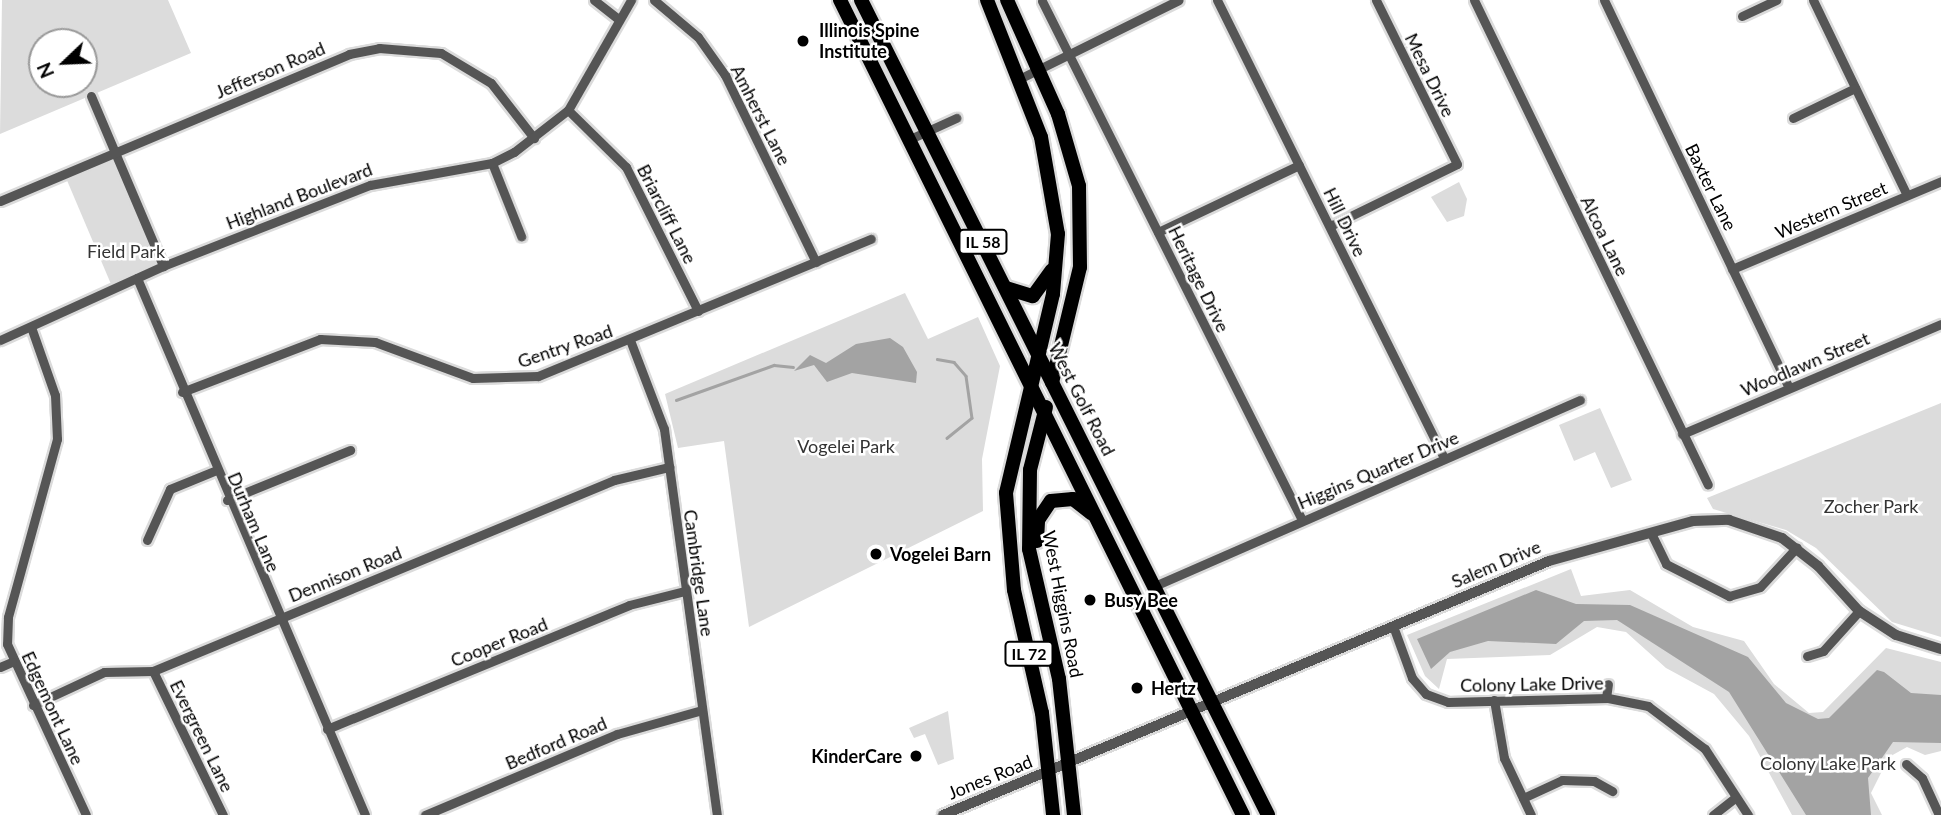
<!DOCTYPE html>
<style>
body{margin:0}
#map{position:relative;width:1941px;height:815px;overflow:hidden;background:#fff;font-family:Lato,sans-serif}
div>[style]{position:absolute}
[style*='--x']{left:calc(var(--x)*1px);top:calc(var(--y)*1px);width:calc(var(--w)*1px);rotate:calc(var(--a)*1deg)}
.green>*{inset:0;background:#dcdcdc;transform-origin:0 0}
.water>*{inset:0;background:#a3a3a3}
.stream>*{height:2.5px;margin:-1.25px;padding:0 1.25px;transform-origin:1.25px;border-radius:1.25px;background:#a3a3a3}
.roads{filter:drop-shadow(2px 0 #dbdbdb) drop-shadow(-2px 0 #dbdbdb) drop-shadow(0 2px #dbdbdb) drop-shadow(0 -2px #dbdbdb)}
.minor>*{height:9px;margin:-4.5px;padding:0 4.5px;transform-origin:4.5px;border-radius:4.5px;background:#555}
.tertiary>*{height:10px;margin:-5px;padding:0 5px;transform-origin:5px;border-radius:5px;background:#555}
.primary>*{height:14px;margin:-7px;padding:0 7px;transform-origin:7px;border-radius:7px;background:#000}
.dots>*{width:19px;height:19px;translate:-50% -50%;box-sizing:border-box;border:4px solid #fff;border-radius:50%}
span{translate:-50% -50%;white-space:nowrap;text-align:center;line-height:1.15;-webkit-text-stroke:5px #fff;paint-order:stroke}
.shield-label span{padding:2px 5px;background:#fff;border:2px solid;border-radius:5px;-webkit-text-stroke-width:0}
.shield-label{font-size:16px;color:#000;font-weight:700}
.poi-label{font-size:18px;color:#000;font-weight:700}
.left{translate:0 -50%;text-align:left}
.right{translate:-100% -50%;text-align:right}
.street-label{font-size:18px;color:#000}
.park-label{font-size:18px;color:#333}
.north{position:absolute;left:28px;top:28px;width:70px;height:70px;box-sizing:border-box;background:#fff;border:2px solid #999;border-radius:50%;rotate:247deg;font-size:19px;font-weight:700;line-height:28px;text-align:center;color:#000}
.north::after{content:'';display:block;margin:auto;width:24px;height:32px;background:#000;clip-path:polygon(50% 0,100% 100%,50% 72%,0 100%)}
</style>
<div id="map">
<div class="green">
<div style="clip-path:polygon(evenodd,2px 0,168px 0,191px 53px,0 134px,2px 0,42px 42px,84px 42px,84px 84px,42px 84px,42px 42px)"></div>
<div style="left:114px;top:153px;width:123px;height:54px;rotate:67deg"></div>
<div style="clip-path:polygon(1459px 182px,1467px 199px,1464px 216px,1447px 222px,1431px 197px)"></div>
<div style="clip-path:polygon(905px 293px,928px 339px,978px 317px,1000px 366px,982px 459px,983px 511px,749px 627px,724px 441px,678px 448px,665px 394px)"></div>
<div style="clip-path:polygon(1941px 403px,1941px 637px,1892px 622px,1816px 548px,1786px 530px,1713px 509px,1707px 498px)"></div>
<div style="clip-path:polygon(1600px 408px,1632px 480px,1611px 488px,1595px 452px,1574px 461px,1559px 425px)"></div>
<div style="clip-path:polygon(1571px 569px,1581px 596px,1630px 590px,1693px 627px,1744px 641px,1774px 684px,1809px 713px,1823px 712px,1886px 648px,1941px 662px,1941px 751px,1925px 755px,1907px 747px,1889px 757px,1871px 793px,1882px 815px,1792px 815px,1749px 736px,1714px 694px,1666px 668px,1626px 632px,1597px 627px,1550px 655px,1447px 659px,1439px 689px,1425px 676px,1407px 635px)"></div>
<div style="clip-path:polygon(948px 711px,954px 759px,938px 765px,925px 734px,914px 738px,909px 728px)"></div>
</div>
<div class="water">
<div style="clip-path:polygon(890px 338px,903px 347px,917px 372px,916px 383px,852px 373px,827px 382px,814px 365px,794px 371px,810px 355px,826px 363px,856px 344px)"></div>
<div style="clip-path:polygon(1536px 590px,1576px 604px,1630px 605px,1748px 657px,1786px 703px,1818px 719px,1829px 718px,1877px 670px,1884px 672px,1911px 693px,1941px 695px,1941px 743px,1893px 742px,1868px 778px,1871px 815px,1806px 815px,1729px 692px,1617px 620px,1584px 621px,1556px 644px,1488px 641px,1450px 652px,1431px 669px,1417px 639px)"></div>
</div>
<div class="stream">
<div style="--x:937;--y:359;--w:17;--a:10"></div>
<div style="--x:954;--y:362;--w:18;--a:49"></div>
<div style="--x:966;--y:376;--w:42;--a:81.9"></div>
<div style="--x:972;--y:418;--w:32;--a:141"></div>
<div style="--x:676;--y:400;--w:104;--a:-19.7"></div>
<div style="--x:774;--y:365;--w:19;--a:6"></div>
</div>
<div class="roads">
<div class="minor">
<div style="--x:594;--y:0;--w:29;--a:38"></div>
<div style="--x:654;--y:0;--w:57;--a:40.1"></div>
<div style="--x:698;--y:37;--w:47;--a:54.6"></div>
<div style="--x:725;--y:75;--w:208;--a:64.1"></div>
<div style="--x:1217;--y:0;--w:511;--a:63.64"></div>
<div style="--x:1474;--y:0;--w:538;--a:64.24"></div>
<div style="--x:1604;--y:0;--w:429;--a:64.5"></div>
<div style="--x:1813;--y:0;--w:216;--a:64.3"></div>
<div style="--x:1042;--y:1;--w:578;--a:63.39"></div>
<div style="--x:1742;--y:16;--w:38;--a:-25"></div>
<div style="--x:1019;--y:79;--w:178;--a:-26.3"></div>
<div style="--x:91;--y:96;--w:185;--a:67"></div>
<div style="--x:568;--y:110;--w:81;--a:44.5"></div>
<div style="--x:626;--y:167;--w:161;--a:63.4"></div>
<div style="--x:1793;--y:118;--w:69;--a:-25.8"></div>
<div style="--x:910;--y:139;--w:51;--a:-24.5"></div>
<div style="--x:492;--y:163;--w:79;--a:68.3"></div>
<div style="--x:0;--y:201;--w:379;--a:-22.8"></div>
<div style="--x:349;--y:54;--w:31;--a:-11"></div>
<div style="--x:379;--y:48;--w:62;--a:4.6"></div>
<div style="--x:441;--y:53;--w:58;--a:31"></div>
<div style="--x:491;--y:83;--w:70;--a:52"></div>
<div style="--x:1330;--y:226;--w:141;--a:-26"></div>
<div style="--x:1457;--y:164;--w:183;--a:-116.3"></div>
<div style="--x:1158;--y:232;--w:156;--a:-25.4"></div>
<div style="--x:1732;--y:269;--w:227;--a:-22.8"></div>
<div style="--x:137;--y:278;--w:583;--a:66.99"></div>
<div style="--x:31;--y:327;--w:72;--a:70.6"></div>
<div style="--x:55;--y:395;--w:44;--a:87.4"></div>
<div style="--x:57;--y:439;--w:185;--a:105.4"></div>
<div style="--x:8;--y:617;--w:27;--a:92"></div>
<div style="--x:7;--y:644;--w:188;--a:65.2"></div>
<div style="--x:0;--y:340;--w:179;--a:-24.4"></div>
<div style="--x:163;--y:266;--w:222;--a:-21.4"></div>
<div style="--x:370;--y:185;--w:124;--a:-10.2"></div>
<div style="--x:492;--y:163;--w:25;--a:-27"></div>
<div style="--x:514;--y:152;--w:68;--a:-37.9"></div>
<div style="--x:568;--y:110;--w:127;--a:-60.2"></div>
<div style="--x:630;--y:340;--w:95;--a:69.1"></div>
<div style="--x:664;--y:429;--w:390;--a:82.2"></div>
<div style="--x:182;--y:392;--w:148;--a:-21"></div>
<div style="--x:320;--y:339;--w:55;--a:3.1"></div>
<div style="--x:375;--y:342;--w:104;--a:20.2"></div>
<div style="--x:473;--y:378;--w:65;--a:-1.8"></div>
<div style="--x:538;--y:376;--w:360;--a:-22.4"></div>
<div style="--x:1682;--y:434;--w:281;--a:-23"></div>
<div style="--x:227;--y:500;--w:133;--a:-22.1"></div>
<div style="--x:1651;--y:533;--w:34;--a:64"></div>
<div style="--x:1666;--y:564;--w:71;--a:26.9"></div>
<div style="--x:1729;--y:596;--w:32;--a:-16"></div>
<div style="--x:1760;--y:587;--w:54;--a:-47.2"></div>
<div style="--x:147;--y:540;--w:56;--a:-65.7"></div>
<div style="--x:170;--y:489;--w:48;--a:-22.2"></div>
<div style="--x:1152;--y:587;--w:467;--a:-23.6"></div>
<div style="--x:1393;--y:626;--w:55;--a:69.9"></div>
<div style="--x:1412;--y:678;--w:21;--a:49"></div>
<div style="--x:1426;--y:694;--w:23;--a:20"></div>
<div style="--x:1448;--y:702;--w:160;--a:-1.4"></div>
<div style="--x:1608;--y:698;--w:41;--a:11.3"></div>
<div style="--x:1648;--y:706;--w:71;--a:37"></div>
<div style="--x:1705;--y:749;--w:79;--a:56.9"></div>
<div style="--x:1807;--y:656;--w:17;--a:-17"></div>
<div style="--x:1823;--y:651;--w:54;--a:-48"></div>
<div style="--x:0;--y:667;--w:13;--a:-23"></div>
<div style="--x:153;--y:671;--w:160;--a:64.1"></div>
<div style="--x:1606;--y:698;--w:14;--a:-82"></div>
<div style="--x:1494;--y:700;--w:59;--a:80.2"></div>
<div style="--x:1504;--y:758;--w:63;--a:64.7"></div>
<div style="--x:33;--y:705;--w:78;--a:-24.9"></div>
<div style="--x:104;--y:672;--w:49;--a:-1.2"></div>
<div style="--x:153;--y:671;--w:499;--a:-22.5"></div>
<div style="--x:614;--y:480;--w:57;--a:-13.3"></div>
<div style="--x:327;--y:729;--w:326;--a:-22.3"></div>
<div style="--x:629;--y:605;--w:58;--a:-14"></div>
<div style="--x:1906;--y:764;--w:21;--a:41"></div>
<div style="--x:1922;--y:778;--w:41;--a:65.3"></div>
<div style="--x:1523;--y:798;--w:43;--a:-24.8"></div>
<div style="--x:1562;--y:780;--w:32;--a:2"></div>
<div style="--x:1594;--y:781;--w:21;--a:29"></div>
<div style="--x:425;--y:815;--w:208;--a:-22.9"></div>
<div style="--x:617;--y:734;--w:88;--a:-15.8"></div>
<div style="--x:1713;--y:815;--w:29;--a:-38"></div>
</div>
<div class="tertiary">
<div style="--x:943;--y:815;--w:657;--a:-22.74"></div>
<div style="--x:1549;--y:561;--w:149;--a:-15.5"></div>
<div style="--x:1693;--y:521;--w:36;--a:-2"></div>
<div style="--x:1729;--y:520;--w:56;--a:18.8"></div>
<div style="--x:1782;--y:538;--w:46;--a:37.9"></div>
<div style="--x:1818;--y:566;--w:61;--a:47.7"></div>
<div style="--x:1859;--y:611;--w:44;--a:33"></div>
<div style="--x:1896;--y:635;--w:47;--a:17.3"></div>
</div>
<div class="primary">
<div style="--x:840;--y:0;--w:909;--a:63.69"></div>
<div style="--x:861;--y:0;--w:911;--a:63.46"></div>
<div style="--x:987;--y:0;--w:147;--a:68.5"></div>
<div style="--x:1041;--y:137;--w:98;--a:80.1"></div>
<div style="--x:1058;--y:234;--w:60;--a:94.8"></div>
<div style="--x:1053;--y:294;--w:204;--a:103.3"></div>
<div style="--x:1006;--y:493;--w:97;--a:85.3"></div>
<div style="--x:1014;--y:590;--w:126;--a:77.2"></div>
<div style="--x:1042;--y:713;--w:103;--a:83.8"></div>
<div style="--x:1007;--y:0;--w:125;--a:65.9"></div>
<div style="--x:1058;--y:114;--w:75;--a:73.7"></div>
<div style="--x:1079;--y:186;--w:81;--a:89.3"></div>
<div style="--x:1080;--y:267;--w:119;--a:103.6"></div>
<div style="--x:1006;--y:288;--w:28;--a:17"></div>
<div style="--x:1033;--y:296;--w:32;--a:-54"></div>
<div style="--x:1046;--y:407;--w:65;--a:104.3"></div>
<div style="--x:1030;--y:470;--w:79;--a:90.7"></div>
<div style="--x:1029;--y:549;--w:133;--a:77"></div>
<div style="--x:1059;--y:679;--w:137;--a:83.7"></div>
<div style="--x:1037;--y:541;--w:21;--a:-87"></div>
<div style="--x:1038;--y:520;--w:23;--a:-56"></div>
<div style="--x:1051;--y:501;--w:22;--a:-5"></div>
<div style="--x:1073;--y:499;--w:24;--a:38"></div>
</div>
</div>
<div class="dots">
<div style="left:803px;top:41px;background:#000"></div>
<div style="left:876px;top:554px;background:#000"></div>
<div style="left:1090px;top:600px;background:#000"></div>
<div style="left:1137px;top:688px;background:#000"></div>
<div style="left:916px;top:756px;background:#000"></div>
</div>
<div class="shield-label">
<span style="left:983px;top:242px">IL 58</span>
<span style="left:1029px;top:654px">IL 72</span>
</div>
<div class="poi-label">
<span class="left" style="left:819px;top:41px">Illinois Spine<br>Institute</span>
<span class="left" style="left:890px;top:554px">Vogelei Barn</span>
<span class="left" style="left:1104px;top:600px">Busy Bee</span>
<span class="left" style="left:1151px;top:688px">Hertz</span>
<span class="right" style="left:902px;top:756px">KinderCare</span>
</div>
<div class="street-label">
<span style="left:270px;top:70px;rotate:-23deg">Jefferson Road</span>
<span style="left:1430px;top:75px;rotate:64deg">Mesa Drive</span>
<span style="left:761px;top:115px;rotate:63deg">Amherst Lane</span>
<span style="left:1711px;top:187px;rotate:64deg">Baxter Lane</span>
<span style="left:299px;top:196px;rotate:-21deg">Highland Boulevard</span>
<span style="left:1831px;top:210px;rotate:-23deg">Western Street</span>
<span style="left:667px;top:214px;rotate:63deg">Briarcliff Lane</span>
<span style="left:1345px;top:222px;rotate:64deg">Hill Drive</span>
<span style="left:1605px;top:236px;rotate:64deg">Alcoa Lane</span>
<span style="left:1199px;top:279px;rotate:64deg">Heritage Drive</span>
<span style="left:565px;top:346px;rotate:-19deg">Gentry Road</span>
<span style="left:1805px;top:364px;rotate:-23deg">Woodlawn Street</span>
<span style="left:1082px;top:399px;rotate:63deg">West Golf Road</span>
<span style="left:1378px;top:470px;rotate:-23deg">Higgins Quarter Drive</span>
<span style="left:254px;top:522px;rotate:67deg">Durham Lane</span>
<span style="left:1496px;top:564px;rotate:-23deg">Salem Drive</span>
<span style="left:699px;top:573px;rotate:82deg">Cambridge Lane</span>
<span style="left:345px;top:574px;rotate:-22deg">Dennison Road</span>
<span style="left:1063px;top:604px;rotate:79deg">West Higgins Road</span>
<span style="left:499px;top:642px;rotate:-22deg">Cooper Road</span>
<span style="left:1532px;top:684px;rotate:-1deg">Colony Lake Drive</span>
<span style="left:53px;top:708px;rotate:65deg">Edgemont Lane</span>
<span style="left:202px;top:736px;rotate:64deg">Evergreen Lane</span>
<span style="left:556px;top:743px;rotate:-23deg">Bedford Road</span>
<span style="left:990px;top:777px;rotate:-22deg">Jones Road</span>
</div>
<div class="park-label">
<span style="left:126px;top:251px">Field Park</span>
<span style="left:846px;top:446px">Vogelei Park</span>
<span style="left:1871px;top:506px">Zocher Park</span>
<span style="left:1828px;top:763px">Colony Lake Park</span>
</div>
<div class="north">N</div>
</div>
